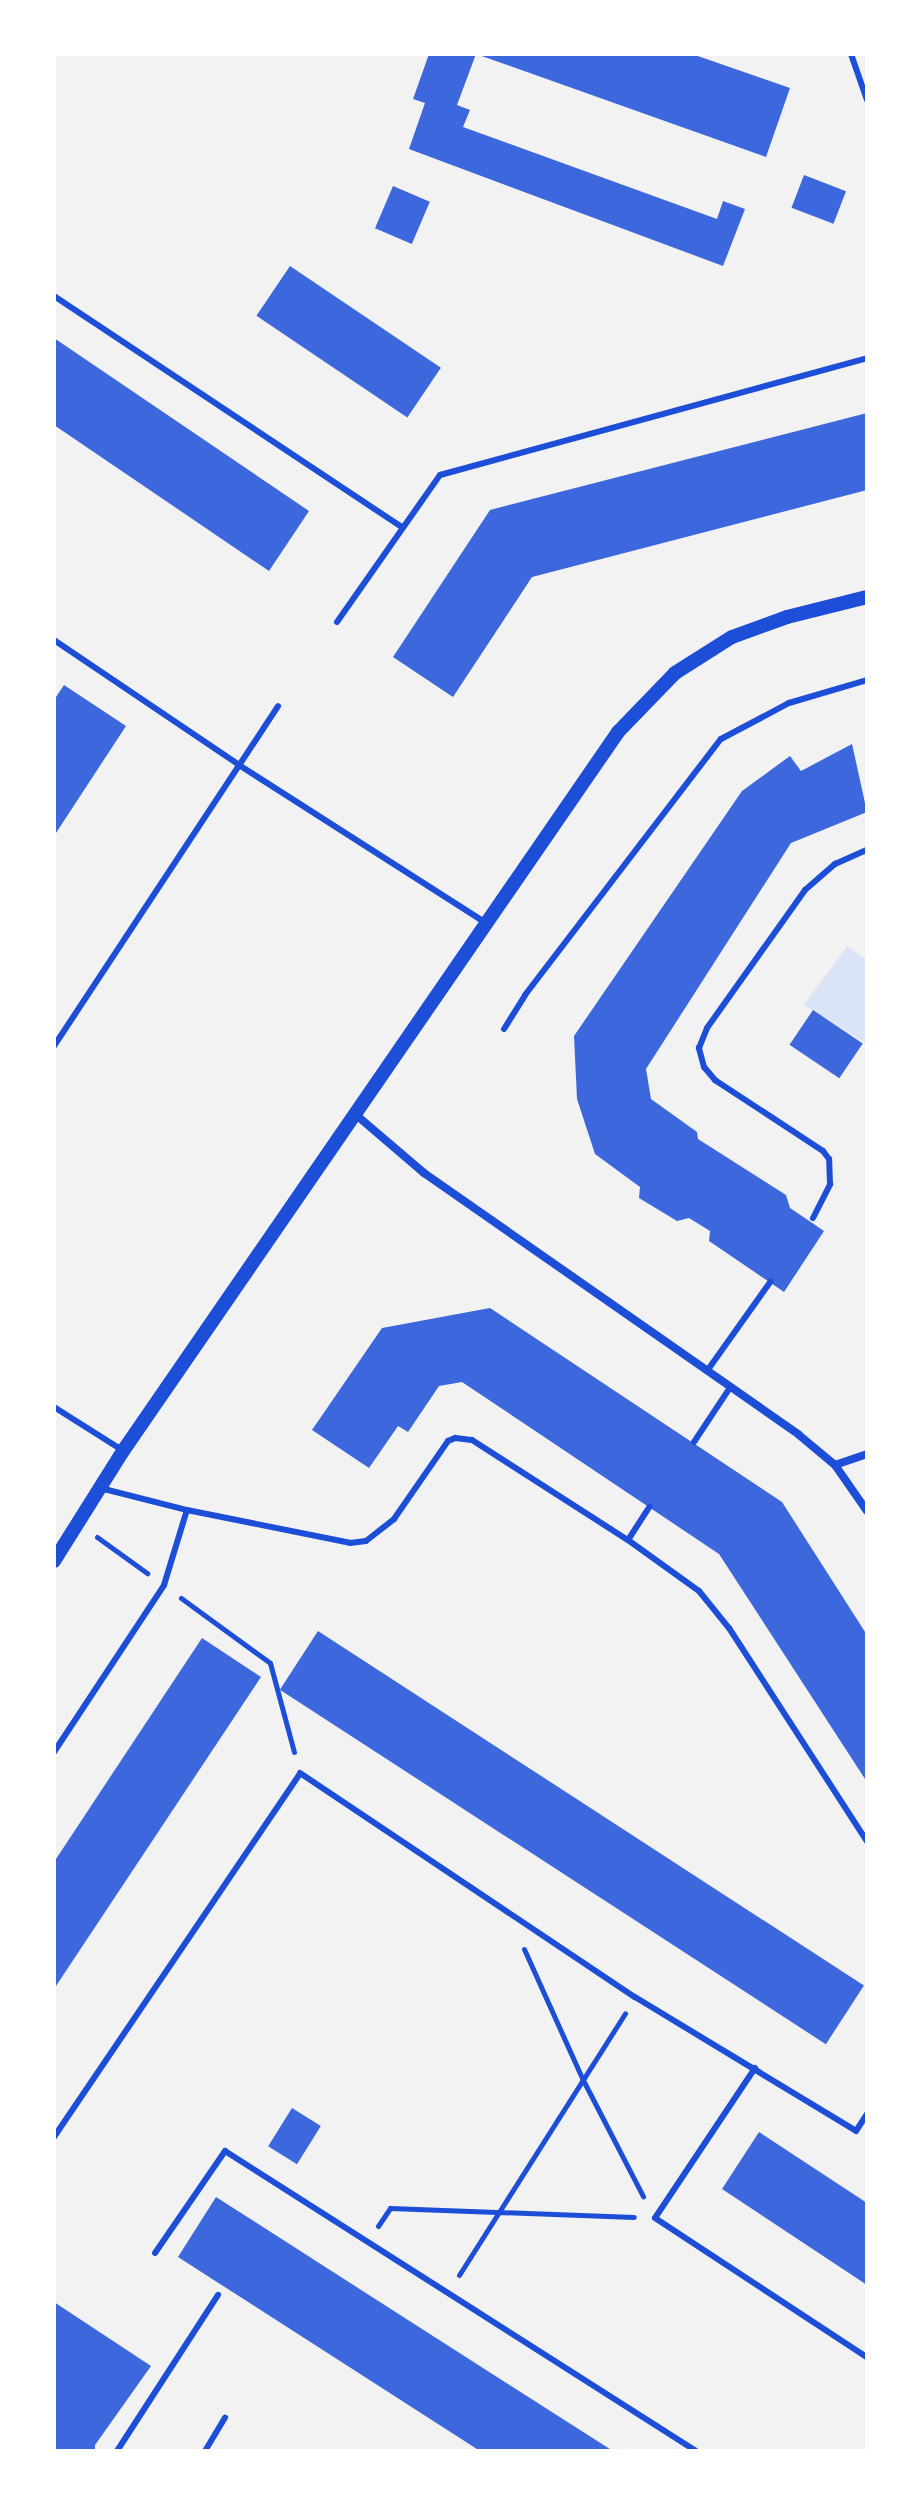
<!DOCTYPE html>
<style>
body{margin:0}
#map{position:relative;width:921px;height:2505px;overflow:hidden;background:#f2f2f2;font-family:"Source Serif 4",serif}
div>[style]{position:absolute}
[style*='--x']{left:calc(var(--x)*1px);top:calc(var(--y)*1px);width:calc(var(--w)*1px);rotate:calc(var(--a)*1deg)}
.green>*{inset:0;background:#dbe4f7}
.building>*{inset:0;background:#3d67dc;transform-origin:0 0}
.path>*{height:5px;margin:-2.5px;padding:0 2.5px;transform-origin:2.5px;border-radius:2.5px;background:#1d4ed8}
.service>*{height:6px;margin:-3px;padding:0 3px;transform-origin:3px;border-radius:3px;background:#1d4ed8}
.minor>*{height:8px;margin:-4px;padding:0 4px;transform-origin:4px;border-radius:4px;background:#1d4ed8}
.tertiary>*{height:14px;margin:-7px;padding:0 7px;transform-origin:7px;border-radius:7px;background:#1d4ed8}
span{translate:-50% -50%;white-space:nowrap;text-align:center;line-height:1.15;-webkit-text-stroke:6px #fff;paint-order:stroke}
.frame{position:absolute;inset:0;border:56px solid #fff;pointer-events:none}
</style>
<div id="map">
<div class="green">
<div style="clip-path:polygon(847px 946px,867px 960px,867px 1044px,804px 1005px)"></div>
</div>
<div class="building">
<div style="clip-path:polygon(429px 54px,476px 54px,457px 105px,470px 110px,463px 127px,717px 219px,723px 201px,745px 209px,723px 266px,409px 149px,425px 103px,413px 99px)"></div>
<div style="clip-path:polygon(476px 54px,692px 54px,790px 88px,766px 157px)"></div>
<div style="left:804px;top:175px;width:45px;height:35px;rotate:21deg"></div>
<div style="left:393px;top:186px;width:40px;height:46px;rotate:23deg"></div>
<div style="left:290px;top:266px;width:182px;height:60px;rotate:34deg"></div>
<div style="clip-path:polygon(54px 338px,309px 511px,269px 571px,54px 425px)"></div>
<div style="clip-path:polygon(867px 413px,867px 490px,532px 577px,453px 697px,393px 657px,490px 510px)"></div>
<div style="clip-path:polygon(64px 685px,126px 726px,54px 836px,54px 700px)"></div>
<div style="clip-path:polygon(852px 744px,867px 812px,791px 843px,646px 1069px,651px 1099px,697px 1132px,698px 1139px,786px 1195px,790px 1208px,824px 1231px,784px 1292px,709px 1241px,710px 1231px,689px 1218px,677px 1221px,639px 1198px,640px 1187px,595px 1154px,577px 1099px,574px 1036px,742px 791px,790px 756px,801px 771px)"></div>
<div style="left:813px;top:1010px;width:60px;height:42px;rotate:34deg"></div>
<div style="clip-path:polygon(490px 1308px,782px 1502px,867px 1635px,867px 1782px,719px 1554px,462px 1382px,439px 1386px,408px 1432px,398px 1426px,369px 1468px,312px 1430px,382px 1328px)"></div>
<div style="left:318px;top:1631px;width:651px;height:70px;rotate:33deg"></div>
<div style="clip-path:polygon(202px 1638px,261px 1677px,54px 1989px,54px 1862px)"></div>
<div style="left:292px;top:2108px;width:34px;height:45px;rotate:32deg"></div>
<div style="clip-path:polygon(759px 2132px,867px 2203px,867px 2285px,722px 2189px)"></div>
<div style="clip-path:polygon(216px 2197px,497px 2377px,613px 2451px,480px 2451px,178px 2257px)"></div>
<div style="clip-path:polygon(54px 2302px,151px 2366px,95px 2445px,95px 2451px,54px 2451px)"></div>
</div>
<div class="path">
<div style="--x:97;--y:1537;--w:62;--a:35.8"></div>
<div style="--x:181;--y:1598;--w:110;--a:36.1"></div>
<div style="--x:270;--y:1663;--w:92;--a:74.9"></div>
<div style="--x:524;--y:1949;--w:144;--a:65.8"></div>
<div style="--x:583;--y:2080;--w:131;--a:62.7"></div>
<div style="--x:378;--y:2226;--w:22;--a:-56"></div>
<div style="--x:390;--y:2208;--w:244;--a:2.1"></div>
<div style="--x:459;--y:2275;--w:310;--a:-57.6"></div>
</div>
<div class="service">
<div style="--x:851;--y:54;--w:49;--a:70.8"></div>
<div style="--x:54;--y:296;--w:418;--a:33.6"></div>
<div style="--x:337;--y:622;--w:179;--a:-55"></div>
<div style="--x:440;--y:475;--w:443;--a:-15.3"></div>
<div style="--x:54;--y:640;--w:223;--a:34"></div>
<div style="--x:239;--y:765;--w:293;--a:32.6"></div>
<div style="--x:504;--y:1029;--w:40;--a:-58"></div>
<div style="--x:525;--y:995;--w:322;--a:-52.6"></div>
<div style="--x:721;--y:739;--w:77;--a:-27.9"></div>
<div style="--x:789;--y:703;--w:81;--a:-16.4"></div>
<div style="--x:54;--y:1046;--w:407;--a:-56.6"></div>
<div style="--x:813;--y:1218;--w:38;--a:-63"></div>
<div style="--x:830;--y:1184;--w:25;--a:-92"></div>
<div style="--x:829;--y:1159;--w:10;--a:-127"></div>
<div style="--x:823;--y:1151;--w:129;--a:-146.7"></div>
<div style="--x:715;--y:1080;--w:17;--a:-130"></div>
<div style="--x:704;--y:1067;--w:20;--a:-105"></div>
<div style="--x:699;--y:1048;--w:22;--a:-68"></div>
<div style="--x:707;--y:1028;--w:169;--a:-54.6"></div>
<div style="--x:805;--y:890;--w:40;--a:-41"></div>
<div style="--x:835;--y:864;--w:35;--a:-24"></div>
<div style="--x:707;--y:1371;--w:110;--a:-54.6"></div>
<div style="--x:54;--y:1407;--w:80;--a:32.3"></div>
<div style="--x:694;--y:1442;--w:67;--a:-56.5"></div>
<div style="--x:100;--y:1488;--w:90;--a:14.2"></div>
<div style="--x:187;--y:1510;--w:166;--a:11.4"></div>
<div style="--x:350;--y:1543;--w:16;--a:-7"></div>
<div style="--x:366;--y:1541;--w:36;--a:-38"></div>
<div style="--x:394;--y:1519;--w:95;--a:-55.3"></div>
<div style="--x:448;--y:1441;--w:8;--a:-23"></div>
<div style="--x:455;--y:1438;--w:17;--a:7"></div>
<div style="--x:472;--y:1440;--w:185;--a:32.7"></div>
<div style="--x:628;--y:1540;--w:87;--a:35.7"></div>
<div style="--x:699;--y:1591;--w:48;--a:51"></div>
<div style="--x:729;--y:1628;--w:254;--a:57.1"></div>
<div style="--x:628;--y:1540;--w:40;--a:-57.1"></div>
<div style="--x:54;--y:1752;--w:200;--a:-56.6"></div>
<div style="--x:164;--y:1585;--w:78;--a:-73"></div>
<div style="--x:755;--y:2068;--w:180;--a:123.7"></div>
<div style="--x:655;--y:2218;--w:254;--a:33.3"></div>
<div style="--x:54;--y:2137;--w:439;--a:-55.9"></div>
<div style="--x:300;--y:1773;--w:403;--a:33.8"></div>
<div style="--x:635;--y:1997;--w:258;--a:31.2"></div>
<div style="--x:856;--y:2131;--w:20;--a:-57"></div>
<div style="--x:155;--y:2253;--w:124;--a:-55.5"></div>
<div style="--x:225;--y:2151;--w:558;--a:32.49"></div>
<div style="--x:117;--y:2451;--w:186;--a:-57.1"></div>
<div style="--x:205;--y:2451;--w:39;--a:-59"></div>
</div>
<div class="minor">
<div style="--x:355;--y:1114;--w:91;--a:40.5"></div>
<div style="--x:424;--y:1173;--w:457;--a:34.9"></div>
<div style="--x:799;--y:1435;--w:47;--a:39.8"></div>
<div style="--x:835;--y:1465;--w:56;--a:55.2"></div>
<div style="--x:835;--y:1465;--w:34;--a:-19"></div>
</div>
<div class="tertiary">
<div style="--x:54;--y:1561;--w:130;--a:-57.9"></div>
<div style="--x:123;--y:1451;--w:873;--a:-55.45"></div>
<div style="--x:618;--y:732;--w:82;--a:-46"></div>
<div style="--x:675;--y:673;--w:67;--a:-32.3"></div>
<div style="--x:732;--y:637;--w:59;--a:-20"></div>
<div style="--x:787;--y:617;--w:82;--a:-14"></div>
</div>
<div class="frame"></div>
</div>
